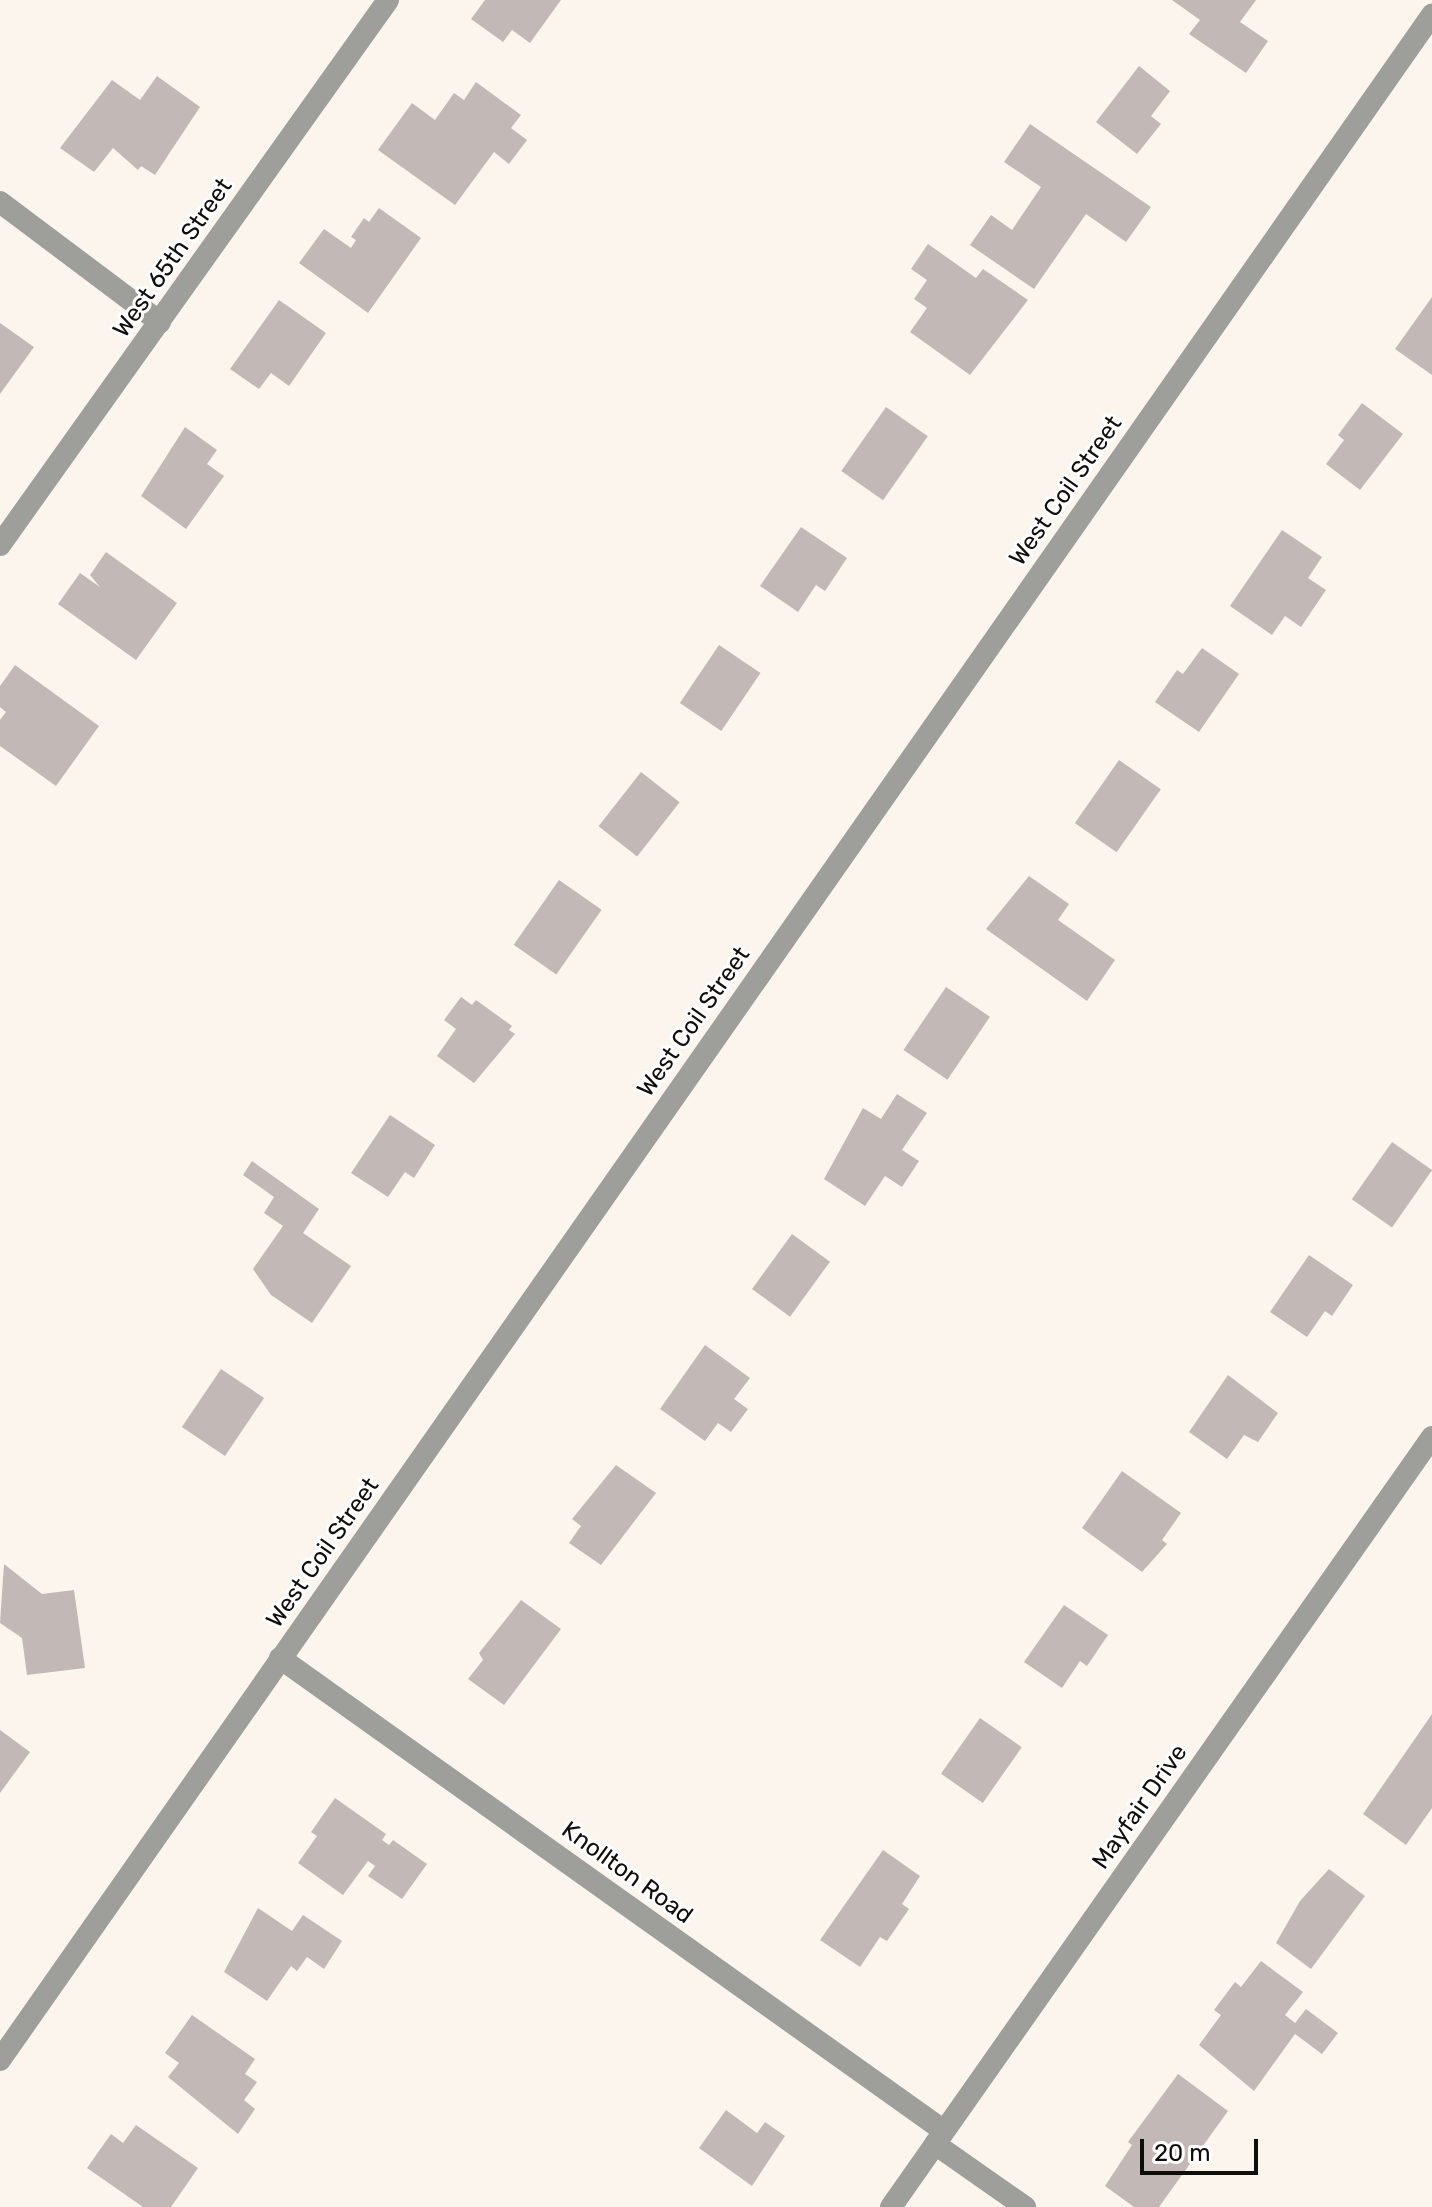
<!DOCTYPE html>
<style>
body{margin:0}
#map{position:relative;width:1432px;height:2207px;overflow:hidden;background:#fbf5ee;font-family:Rubik,sans-serif}
div>[style]{position:absolute}
[style*='--x']{left:calc(var(--x)*1px);top:calc(var(--y)*1px);width:calc(var(--w)*1px);rotate:calc(var(--a)*1deg)}
.building>*{inset:0;background:#c2b9b6;transform-origin:0 0}
.minor>*{height:22px;margin:-11px;padding:0 11px;transform-origin:11px;border-radius:11px;background:#9e9e9b}
span{translate:-50% -50%;white-space:nowrap;text-align:center;line-height:1.15;-webkit-text-stroke:6px #fff;paint-order:stroke}
.street-label{font-size:24px;color:#100e0b}
.scale{position:absolute;left:1140px;top:2139px;width:118px;height:36px;box-sizing:border-box;border:4px solid #100e0b;border-top:0;padding-left:10px;font-size:24px;line-height:28px;white-space:nowrap;color:#100e0b;-webkit-text-stroke:6px #fff;paint-order:stroke}
</style>
<div id="map">
<div class="building">
<div style="clip-path:polygon(485px 0,561px 0,530px 43px,512px 30px,503px 42px,471px 19px)"></div>
<div style="clip-path:polygon(1172px 0,1256px 0,1240px 22px,1268px 41px,1246px 73px,1189px 34px,1200px 20px)"></div>
<div style="clip-path:polygon(1139px 66px,1170px 91px,1151px 116px,1161px 124px,1137px 154px,1096px 122px)"></div>
<div style="clip-path:polygon(157px 76px,200px 107px,155px 175px,141px 166px,138px 170px,113px 148px,94px 172px,60px 148px,112px 80px,140px 100px)"></div>
<div style="clip-path:polygon(476px 82px,521px 115px,511px 128px,527px 140px,509px 164px,494px 152px,455px 205px,378px 150px,412px 103px,435px 120px,454px 93px,464px 100px)"></div>
<div style="clip-path:polygon(1030px 124px,1151px 207px,1126px 242px,1086px 214px,1034px 289px,970px 245px,991px 215px,1012px 230px,1041px 187px,1004px 162px)"></div>
<div style="clip-path:polygon(379px 208px,421px 238px,368px 313px,299px 263px,324px 229px,351px 248px,356px 240px,351px 237px,364px 218px,369px 222px)"></div>
<div style="clip-path:polygon(928px 244px,976px 278px,983px 269px,1028px 300px,970px 375px,910px 332px,927px 308px,914px 299px,927px 280px,911px 269px)"></div>
<div style="clip-path:polygon(1432px 297px,1432px 375px,1395px 349px)"></div>
<div style="clip-path:polygon(279px 300px,326px 333px,289px 386px,271px 373px,259px 389px,230px 369px)"></div>
<div style="clip-path:polygon(0 323px,34px 347px,0 394px)"></div>
<div style="clip-path:polygon(1362px 403px,1403px 434px,1360px 490px,1326px 464px,1344px 440px,1338px 435px)"></div>
<div style="left:886px;top:407px;width:51px;height:78px;rotate:35deg"></div>
<div style="clip-path:polygon(185px 427px,217px 450px,207px 464px,224px 476px,186px 529px,141px 496px)"></div>
<div style="clip-path:polygon(801px 527px,847px 558px,825px 591px,816px 585px,798px 612px,760px 586px)"></div>
<div style="clip-path:polygon(1282px 530px,1322px 557px,1308px 578px,1326px 590px,1301px 627px,1285px 616px,1272px 635px,1230px 606px)"></div>
<div style="clip-path:polygon(106px 552px,177px 603px,136px 660px,58px 604px,80px 573px,100px 587px,90px 575px)"></div>
<div style="left:719px;top:645px;width:50px;height:70px;rotate:34deg"></div>
<div style="clip-path:polygon(1202px 648px,1239px 674px,1199px 732px,1155px 702px,1177px 670px,1183px 674px)"></div>
<div style="clip-path:polygon(15px 665px,99px 726px,56px 786px,0 746px,0 720px,6px 712px,0 707px,0 686px)"></div>
<div style="left:1119px;top:760px;width:51px;height:77px;rotate:35deg"></div>
<div style="left:641px;top:772px;width:49px;height:69px;rotate:38deg"></div>
<div style="clip-path:polygon(1029px 876px,1069px 904px,1058px 920px,1115px 960px,1087px 1001px,986px 929px)"></div>
<div style="left:559px;top:880px;width:52px;height:79px;rotate:35deg"></div>
<div style="left:946px;top:987px;width:53px;height:76px;rotate:34deg"></div>
<div style="clip-path:polygon(461px 997px,472px 1005px,476px 1000px,512px 1026px,509px 1030px,515px 1034px,474px 1083px,437px 1056px,456px 1029px,444px 1020px)"></div>
<div style="clip-path:polygon(897px 1094px,927px 1113px,902px 1150px,919px 1161px,902px 1187px,885px 1176px,865px 1206px,824px 1179px,863px 1108px,881px 1119px)"></div>
<div style="clip-path:polygon(390px 1115px,435px 1145px,414px 1178px,405px 1172px,388px 1197px,351px 1173px)"></div>
<div style="left:1392px;top:1142px;width:49px;height:70px;rotate:35deg"></div>
<div style="clip-path:polygon(252px 1161px,319px 1209px,303px 1233px,351px 1266px,312px 1323px,271px 1295px,253px 1269px,283px 1226px,264px 1213px,274px 1197px,243px 1175px)"></div>
<div style="left:792px;top:1234px;width:47px;height:68px;rotate:36deg"></div>
<div style="clip-path:polygon(1309px 1255px,1353px 1285px,1332px 1316px,1325px 1311px,1307px 1337px,1270px 1312px)"></div>
<div style="clip-path:polygon(705px 1345px,750px 1378px,734px 1399px,748px 1409px,731px 1432px,718px 1423px,705px 1441px,660px 1409px)"></div>
<div style="left:221px;top:1369px;width:52px;height:70px;rotate:34deg"></div>
<div style="clip-path:polygon(1228px 1375px,1278px 1413px,1258px 1442px,1244px 1435px,1227px 1459px,1189px 1432px)"></div>
<div style="clip-path:polygon(616px 1465px,656px 1493px,601px 1565px,569px 1543px,581px 1526px,572px 1519px)"></div>
<div style="clip-path:polygon(1122px 1471px,1181px 1513px,1162px 1540px,1167px 1544px,1142px 1572px,1082px 1528px)"></div>
<div style="clip-path:polygon(4px 1564px,42px 1594px,74px 1590px,85px 1668px,27px 1675px,22px 1638px,0 1623px)"></div>
<div style="clip-path:polygon(521px 1600px,561px 1629px,504px 1705px,468px 1679px,483px 1660px,479px 1653px)"></div>
<div style="clip-path:polygon(1064px 1605px,1108px 1635px,1087px 1666px,1080px 1661px,1062px 1688px,1024px 1662px)"></div>
<div style="clip-path:polygon(1432px 1714px,1432px 1808px,1406px 1845px,1363px 1814px)"></div>
<div style="left:980px;top:1718px;width:51px;height:68px;rotate:35deg"></div>
<div style="clip-path:polygon(0 1730px,30px 1752px,0 1793px)"></div>
<div style="clip-path:polygon(335px 1798px,386px 1834px,382px 1840px,389px 1845px,393px 1840px,427px 1864px,402px 1899px,368px 1876px,375px 1866px,368px 1861px,343px 1895px,298px 1863px,317px 1836px,311px 1832px)"></div>
<div style="clip-path:polygon(883px 1850px,920px 1876px,902px 1904px,909px 1909px,887px 1941px,880px 1937px,860px 1967px,820px 1940px)"></div>
<div style="clip-path:polygon(1329px 1869px,1365px 1896px,1311px 1969px,1276px 1943px,1300px 1901px)"></div>
<div style="clip-path:polygon(258px 1908px,292px 1931px,303px 1915px,342px 1941px,324px 1969px,307px 1957px,297px 1971px,291px 1966px,267px 2001px,224px 1972px)"></div>
<div style="clip-path:polygon(1261px 1961px,1303px 1992px,1285px 2015px,1295px 2023px,1306px 2009px,1338px 2033px,1322px 2054px,1295px 2034px,1254px 2091px,1199px 2045px,1221px 2015px,1214px 2010px,1235px 1982px,1241px 1987px)"></div>
<div style="clip-path:polygon(192px 2015px,255px 2059px,245px 2074px,257px 2082px,244px 2100px,255px 2109px,238px 2134px,168px 2077px,179px 2063px,165px 2053px)"></div>
<div style="clip-path:polygon(1178px 2074px,1228px 2111px,1159px 2207px,1134px 2207px,1105px 2186px,1132px 2145px,1128px 2142px)"></div>
<div style="clip-path:polygon(726px 2110px,757px 2133px,765px 2122px,785px 2136px,752px 2186px,699px 2148px)"></div>
<div style="clip-path:polygon(136px 2125px,198px 2168px,171px 2207px,143px 2207px,87px 2168px,111px 2134px,123px 2143px)"></div>
</div>
<div class="minor">
<div style="--x:0;--y:202;--w:200;--a:36.9"></div>
<div style="--x:0;--y:545;--w:669;--a:-54.55"></div>
<div style="--x:280;--y:1658;--w:815;--a:35.46"></div>
<div style="--x:0;--y:2060;--w:2497;--a:-55"></div>
<div style="--x:935;--y:2144;--w:110;--a:35"></div>
<div style="--x:891;--y:2207;--w:941;--a:-54.91"></div>
</div>
<div class="street-label">
<span style="left:173px;top:258px;rotate:-55deg">West 65th Street</span>
<span style="left:1066px;top:491px;rotate:-55deg">West Coil Street</span>
<span style="left:694px;top:1022px;rotate:-55deg">West Coil Street</span>
<span style="left:323px;top:1553px;rotate:-55deg">West Coil Street</span>
<span style="left:1140px;top:1807px;rotate:-55deg">Mayfair Drive</span>
<span style="left:627px;top:1873px;rotate:36deg">Knollton Road</span>
</div>
<div class="scale">20 m</div>
</div>
